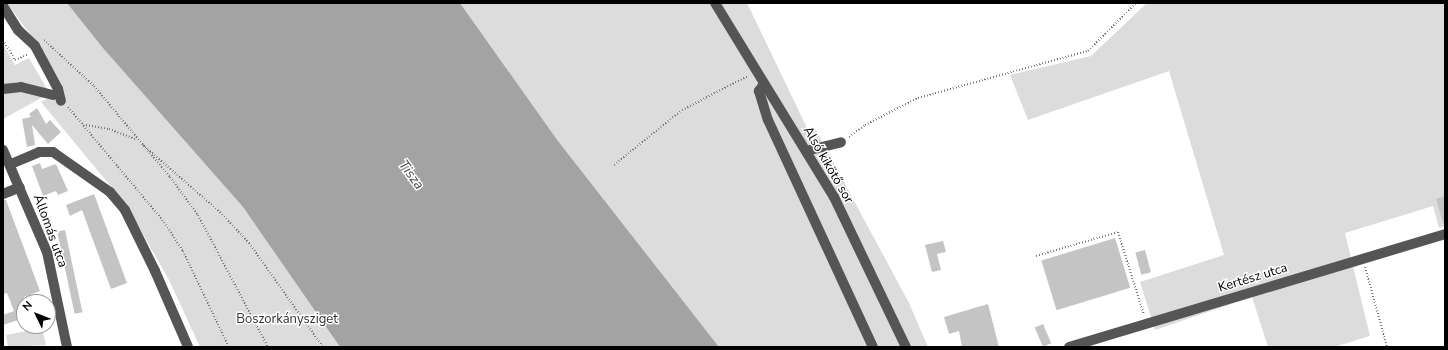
<!DOCTYPE html>
<meta charset="utf-8">
<style>
body{margin:0}
#map{position:relative;width:1448px;height:350px;overflow:hidden;background:#fff;font-family:"Nunito Sans",sans-serif}
div>[style]{position:absolute}
[style*='--x']{left:calc(var(--x)*1px);top:calc(var(--y)*1px);width:calc(var(--w)*1px);rotate:calc(var(--a)*1deg)}
.green>*{inset:0;background:#dcdcdc}
.water>*{inset:0;background:#a3a3a3}
.building>*{inset:0;background:#c4c4c4;transform-origin:0 0}
.path>*{height:2px;margin-top:-1px;transform-origin:0;background:repeating-linear-gradient(90deg,#777 0 1px,transparent 0 3px)}
.minor>*{height:10px;margin:-5px;padding:0 5px;transform-origin:5px;border-radius:5px;background:#555}
span{translate:-50% -50%;white-space:nowrap;text-align:center;line-height:1.15;-webkit-text-stroke:3px #fff;paint-order:stroke}
.street-label{font-size:13px;color:#000}
.park-label{font-size:13px;color:#333}
.water-label{font-size:14px;color:#444;font-style:italic}
.frame{position:absolute;inset:0;border:4px solid #000;pointer-events:none}
.north{position:absolute;left:16px;top:294px;width:40px;height:40px;box-sizing:border-box;background:#fff;border:1px solid #999;border-radius:50%;rotate:313deg;font-size:11px;font-weight:700;line-height:16px;text-align:center;color:#000}
.north::after{content:'';display:block;margin:auto;width:14px;height:18px;background:#000;clip-path:polygon(50% 0,100% 100%,50% 72%,0 100%)}
</style>
<div id="map">
<div class="green">
<div style="clip-path:polygon(7px 3px,67px 3px,102px 47px,243px 207px,340px 347px,200px 347px,169px 280px,127px 206px,41px 102px,61px 90px,38px 45px)"></div>
<div style="clip-path:polygon(460px 3px,747px 3px,809px 132px,816px 130px,909px 303px,928px 347px,719px 347px,558px 141px)"></div>
<div style="clip-path:polygon(1147px 3px,1445px 3px,1445px 226px,1439px 228px,1433px 206px,1345px 233px,1370px 336px,1334px 347px,1268px 347px,1252px 297px,1155px 330px,1140px 282px,1224px 255px,1169px 71px,1028px 120px,1010px 75px,1091px 56px)"></div>
<div style="clip-path:polygon(3px 44px,15px 65px,29px 58px,47px 89px,43px 97px,3px 119px)"></div>
<div style="clip-path:polygon(42px 328px,46px 345px,8px 347px,6px 335px)"></div>
</div>
<div class="water">
<div style="clip-path:polygon(67px 3px,460px 3px,558px 141px,719px 347px,340px 347px,243px 207px,102px 47px)"></div>
</div>
<div class="building">
<div style="clip-path:polygon(37px 108px,46px 124px,50px 120px,61px 132px,48px 144px,32px 125px,35px 145px,27px 147px,22px 119px,31px 117px,29px 114px)"></div>
<div style="clip-path:polygon(40px 163px,42px 169px,56px 164px,68px 191px,58px 195px,56px 191px,43px 196px,32px 166px)"></div>
<div style="clip-path:polygon(94px 194px,127px 283px,111px 289px,82px 210px,70px 216px,66px 205px)"></div>
<div style="clip-path:polygon(1445px 196px,1445px 223px,1443px 223px,1436px 199px)"></div>
<div style="clip-path:polygon(3px 200px,6px 200px,40px 291px,24px 297px,24px 318px,3px 325px,3px 315px,14px 311px,7px 293px,3px 294px)"></div>
<div style="left:65px;top:230px;width:84px;height:8px;rotate:78deg"></div>
<div style="left:1115px;top:238px;width:52px;height:77px;rotate:73deg"></div>
<div style="clip-path:polygon(943px 241px,946px 252px,937px 254px,941px 270px,932px 272px,925px 245px)"></div>
<div style="left:1145px;top:250px;width:23px;height:10px;rotate:75deg"></div>
<div style="clip-path:polygon(988px 304px,999px 347px,962px 347px,959px 331px,949px 334px,944px 317px)"></div>
<div style="left:1043px;top:324px;width:21px;height:9px;rotate:67deg"></div>
</div>
<div class="path">
<div style="--x:3;--y:40;--w:23;--a:59"></div>
<div style="--x:15;--y:60;--w:15;--a:-23"></div>
<div style="--x:44;--y:40;--w:68;--a:42.6"></div>
<div style="--x:94;--y:86;--w:119;--a:50.1"></div>
<div style="--x:170;--y:177;--w:47;--a:53.6"></div>
<div style="--x:198;--y:215;--w:149;--a:62.1"></div>
<div style="--x:68;--y:107;--w:150;--a:50.1"></div>
<div style="--x:164;--y:222;--w:35;--a:57"></div>
<div style="--x:183;--y:251;--w:106;--a:64.4"></div>
<div style="--x:86;--y:125;--w:23;--a:10"></div>
<div style="--x:109;--y:129;--w:30;--a:21"></div>
<div style="--x:849;--y:137;--w:20;--a:-37"></div>
<div style="--x:865;--y:125;--w:59;--a:-27"></div>
<div style="--x:918;--y:98;--w:176;--a:-15.5"></div>
<div style="--x:1088;--y:51;--w:68;--a:-45"></div>
<div style="--x:143;--y:145;--w:105;--a:41.1"></div>
<div style="--x:222;--y:214;--w:40;--a:47"></div>
<div style="--x:249;--y:243;--w:128;--a:54.6"></div>
<div style="--x:614;--y:165;--w:87;--a:-39"></div>
<div style="--x:682;--y:110;--w:74;--a:-27.3"></div>
<div style="--x:1036;--y:256;--w:85;--a:-16.3"></div>
<div style="--x:1118;--y:232;--w:87;--a:72.6"></div>
<div style="--x:1365;--y:267;--w:83;--a:74.6"></div>
</div>
<div class="minor">
<div style="--x:715;--y:3;--w:228;--a:58.5"></div>
<div style="--x:834;--y:197;--w:166;--a:64.4"></div>
<div style="--x:3;--y:6;--w:28;--a:58"></div>
<div style="--x:18;--y:30;--w:23;--a:43"></div>
<div style="--x:35;--y:46;--w:49;--a:61.9"></div>
<div style="--x:58;--y:89;--w:12;--a:76"></div>
<div style="--x:764;--y:84;--w:9;--a:126"></div>
<div style="--x:759;--y:91;--w:30;--a:73"></div>
<div style="--x:768;--y:120;--w:250;--a:65.2"></div>
<div style="--x:3;--y:89;--w:18;--a:-6"></div>
<div style="--x:21;--y:87;--w:33;--a:14"></div>
<div style="--x:3;--y:150;--w:111;--a:66.7"></div>
<div style="--x:47;--y:252;--w:97;--a:78.1"></div>
<div style="--x:806;--y:151;--w:36;--a:-14"></div>
<div style="--x:11;--y:164;--w:30;--a:-23"></div>
<div style="--x:39;--y:152;--w:14;--a:0"></div>
<div style="--x:53;--y:152;--w:70;--a:35.1"></div>
<div style="--x:110;--y:192;--w:23;--a:50"></div>
<div style="--x:125;--y:210;--w:68;--a:63.8"></div>
<div style="--x:155;--y:271;--w:83;--a:66.5"></div>
<div style="--x:3;--y:194;--w:18;--a:-22"></div>
<div style="--x:1069;--y:347;--w:393;--a:-16.7"></div>
</div>
<div class="street-label">
<span style="left:828px;top:165px;rotate:60deg">Alsó kikötő sor</span>
<span style="left:50px;top:231px;rotate:70deg">Állomás utca</span>
<span style="left:1253px;top:278px;rotate:-17deg">Kertész utca</span>
</div>
<div class="park-label">
<span style="left:287px;top:319px">Boszorkánysziget</span>
</div>
<div class="water-label">
<span style="left:411px;top:175px;rotate:54deg">Tisza</span>
</div>
<div class="frame"></div>
<div class="north">N</div>
</div>
